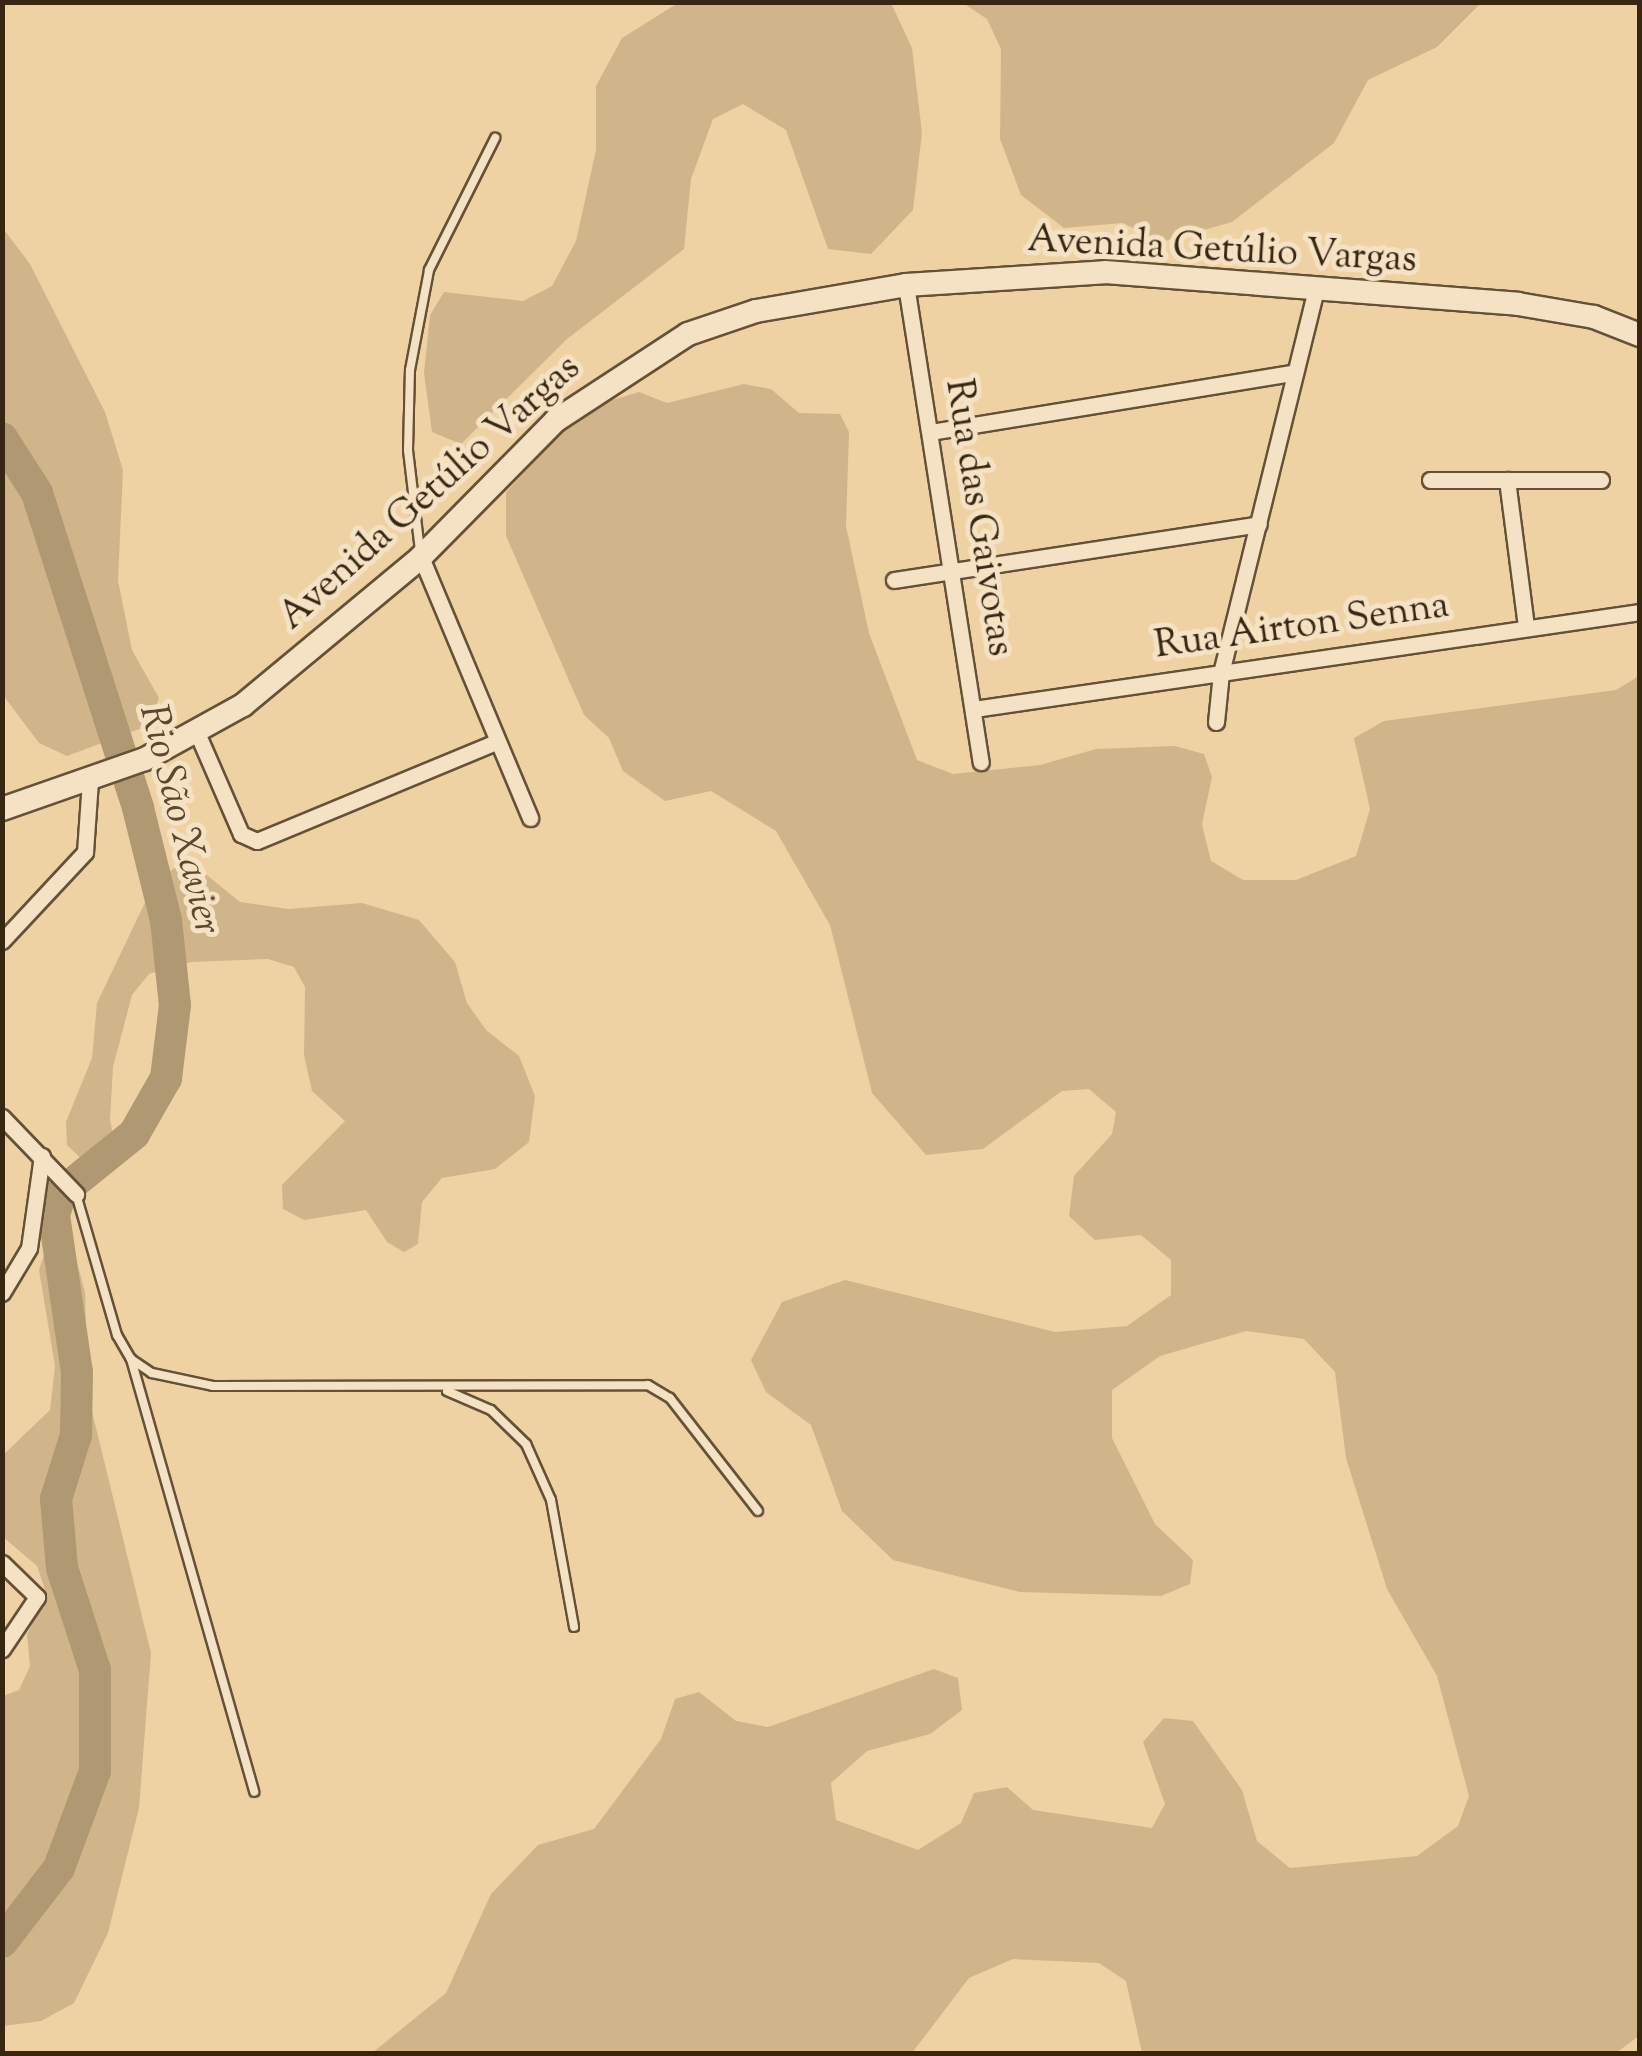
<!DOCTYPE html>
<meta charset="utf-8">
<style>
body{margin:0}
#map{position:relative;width:1642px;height:2056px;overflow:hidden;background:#efd2a4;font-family:"Sorts Mill Goudy",serif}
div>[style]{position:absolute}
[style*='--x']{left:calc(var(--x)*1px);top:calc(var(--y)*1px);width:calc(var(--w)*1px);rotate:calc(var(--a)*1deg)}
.green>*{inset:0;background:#d0b58b}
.river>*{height:32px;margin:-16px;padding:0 16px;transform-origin:16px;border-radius:16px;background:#b09872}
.roads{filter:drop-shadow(2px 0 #655136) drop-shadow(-2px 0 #655136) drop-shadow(0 2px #655136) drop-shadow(0 -2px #655136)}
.lane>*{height:8px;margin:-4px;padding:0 4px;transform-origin:4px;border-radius:4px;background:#f5e2c4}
.street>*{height:15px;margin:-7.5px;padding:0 7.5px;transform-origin:7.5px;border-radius:7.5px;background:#f5e2c4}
.secondary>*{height:22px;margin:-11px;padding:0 11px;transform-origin:11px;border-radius:11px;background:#f5e2c4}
span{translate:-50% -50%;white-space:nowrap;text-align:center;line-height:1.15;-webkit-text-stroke:10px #f5e2c4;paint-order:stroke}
.street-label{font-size:38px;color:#372612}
.water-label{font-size:40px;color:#5b482f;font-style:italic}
.frame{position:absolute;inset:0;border:5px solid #372612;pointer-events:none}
</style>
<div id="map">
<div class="green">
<div style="clip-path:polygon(678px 3px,891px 3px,912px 48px,922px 133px,913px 210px,871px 254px,828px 249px,786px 130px,743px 104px,713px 119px,691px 179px,684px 249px,567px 339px,461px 444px,432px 432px,424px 373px,430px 315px,444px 292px,523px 301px,552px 286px,576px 241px,596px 150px,596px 86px,622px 38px)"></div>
<div style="clip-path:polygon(963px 3px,1481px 3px,1437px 47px,1368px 80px,1334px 143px,1232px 222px,1161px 242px,1123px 223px,1064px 228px,1021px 195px,1000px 139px,1001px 49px,987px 19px)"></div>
<div style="clip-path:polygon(2px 227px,30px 264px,105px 412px,123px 470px,118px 581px,132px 650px,159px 698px,150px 725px,67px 756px,39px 743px,3px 695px)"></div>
<div style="clip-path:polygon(744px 384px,771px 389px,799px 413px,840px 414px,849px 432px,846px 526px,869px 633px,917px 760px,953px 774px,1040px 765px,1096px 749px,1175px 746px,1204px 754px,1212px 777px,1202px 824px,1211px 861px,1243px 880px,1296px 880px,1356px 856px,1370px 809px,1354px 738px,1384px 721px,1616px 690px,1639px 676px,1640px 2035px,1616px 2053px,1142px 2053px,1126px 1981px,1099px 1963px,1013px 1959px,969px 1978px,912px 2053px,372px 2053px,446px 1993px,491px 1894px,538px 1845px,594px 1829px,661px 1739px,675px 1699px,699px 1692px,736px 1721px,768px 1727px,934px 1669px,958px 1678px,962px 1710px,930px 1734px,867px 1751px,831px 1783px,836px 1820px,918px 1850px,961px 1823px,974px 1793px,1007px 1787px,1033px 1810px,1152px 1828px,1165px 1804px,1143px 1742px,1164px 1718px,1193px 1721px,1242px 1790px,1257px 1841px,1290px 1868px,1417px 1856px,1458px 1826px,1469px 1796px,1437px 1676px,1387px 1589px,1346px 1458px,1335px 1372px,1304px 1339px,1246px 1331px,1160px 1356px,1112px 1390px,1112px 1438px,1155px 1524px,1193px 1560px,1190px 1584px,1161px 1596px,1020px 1592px,893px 1560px,842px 1511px,811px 1425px,766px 1392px,751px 1360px,782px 1302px,845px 1280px,1055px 1332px,1127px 1326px,1171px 1295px,1171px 1260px,1141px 1235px,1095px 1240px,1069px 1216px,1074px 1176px,1112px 1134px,1116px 1112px,1089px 1089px,1062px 1091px,983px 1149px,926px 1155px,872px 1093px,830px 925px,776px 831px,711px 791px,665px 801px,623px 771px,609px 738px,584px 715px,506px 536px,506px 492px,561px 433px,609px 401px,639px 392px,667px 403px)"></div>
<div style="clip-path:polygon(197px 867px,240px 902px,288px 909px,362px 903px,419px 920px,455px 962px,467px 1003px,486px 1030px,519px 1056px,535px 1096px,529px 1142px,495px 1169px,442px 1178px,422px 1202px,418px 1244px,404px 1252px,387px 1242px,366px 1210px,304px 1220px,283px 1209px,282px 1185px,345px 1121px,312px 1091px,304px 1055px,305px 987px,294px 967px,268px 959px,191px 962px,149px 974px,132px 995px,113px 1067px,110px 1120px,118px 1157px,95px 1172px,67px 1145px,66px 1122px,92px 1058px,97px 1003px,151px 890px,174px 868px)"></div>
<div style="clip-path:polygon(68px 1230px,85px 1292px,88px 1395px,151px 1653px,139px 1808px,108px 1933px,74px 2003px,41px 2021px,3px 2026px,3px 1696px,19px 1690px,30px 1666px,27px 1634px,47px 1596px,37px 1566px,3px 1537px,3px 1455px,50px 1410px,55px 1366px,39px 1270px,50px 1237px)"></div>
</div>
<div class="river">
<div style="--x:2;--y:438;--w:65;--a:57.5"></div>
<div style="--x:37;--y:493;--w:331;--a:72.2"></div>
<div style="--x:138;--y:808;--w:115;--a:76"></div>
<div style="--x:166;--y:920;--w:85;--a:84"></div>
<div style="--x:175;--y:1005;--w:74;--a:97"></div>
<div style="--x:166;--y:1078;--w:64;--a:119.7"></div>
<div style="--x:134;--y:1134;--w:94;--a:141.1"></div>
<div style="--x:61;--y:1193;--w:23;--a:108"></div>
<div style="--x:54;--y:1215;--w:159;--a:81.7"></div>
<div style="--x:77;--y:1372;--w:63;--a:90.9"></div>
<div style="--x:76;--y:1435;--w:67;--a:107.4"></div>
<div style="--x:56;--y:1499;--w:69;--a:85"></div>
<div style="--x:62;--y:1568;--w:107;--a:72.1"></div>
<div style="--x:95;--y:1670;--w:101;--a:90"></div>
<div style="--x:95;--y:1771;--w:103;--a:110.4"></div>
<div style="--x:59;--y:1868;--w:93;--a:127.6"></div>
</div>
<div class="roads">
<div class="lane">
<div style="--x:420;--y:551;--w:102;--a:-96.8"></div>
<div style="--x:408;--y:450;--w:80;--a:-88.6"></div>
<div style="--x:410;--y:370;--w:102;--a:-79.2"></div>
<div style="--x:429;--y:270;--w:148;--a:-63.4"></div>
<div style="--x:76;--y:1194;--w:147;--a:73.8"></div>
<div style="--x:117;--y:1335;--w:28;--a:60"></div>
<div style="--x:131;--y:1359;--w:25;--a:34"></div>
<div style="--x:152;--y:1373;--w:62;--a:12"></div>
<div style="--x:213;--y:1386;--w:435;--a:-0.1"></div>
<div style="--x:648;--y:1385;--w:26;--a:31"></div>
<div style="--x:670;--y:1398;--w:143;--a:52.1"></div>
<div style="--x:131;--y:1359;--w:450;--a:74.1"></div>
<div style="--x:447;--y:1391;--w:48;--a:23.4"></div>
<div style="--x:491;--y:1410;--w:49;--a:44.2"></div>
<div style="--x:526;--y:1444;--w:61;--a:65.9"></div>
<div style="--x:551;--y:1500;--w:129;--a:79.7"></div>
</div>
<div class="street">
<div style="--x:906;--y:285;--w:483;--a:81.1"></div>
<div style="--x:931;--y:432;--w:367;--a:-9.3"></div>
<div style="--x:1430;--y:480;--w:171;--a:0"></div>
<div style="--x:1507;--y:480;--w:148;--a:82.6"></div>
<div style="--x:421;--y:557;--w:283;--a:67.3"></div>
<div style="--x:894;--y:580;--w:369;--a:-8.7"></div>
<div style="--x:974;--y:709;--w:673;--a:-8.29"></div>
<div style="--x:1216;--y:722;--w:49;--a:-84.2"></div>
<div style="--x:1221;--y:673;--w:397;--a:-76.1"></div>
<div style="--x:198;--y:735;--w:108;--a:66.5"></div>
<div style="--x:241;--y:834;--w:17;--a:24"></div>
<div style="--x:257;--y:841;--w:259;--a:-22.5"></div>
<div style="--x:2;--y:941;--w:122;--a:-47"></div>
<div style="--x:85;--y:852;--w:71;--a:-86"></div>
<div style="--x:2;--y:1117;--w:107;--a:46.1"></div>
<div style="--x:2;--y:1293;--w:52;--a:-59"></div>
<div style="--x:29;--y:1248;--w:93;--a:-82"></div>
<div style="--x:2;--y:1563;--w:49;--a:44.2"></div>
<div style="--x:37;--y:1597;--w:63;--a:123.9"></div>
</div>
<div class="secondary">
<div style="--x:2;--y:809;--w:151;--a:-19.3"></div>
<div style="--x:145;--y:759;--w:112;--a:-28.9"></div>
<div style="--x:243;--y:705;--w:231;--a:-39.7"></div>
<div style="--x:421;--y:557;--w:191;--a:-45.4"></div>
<div style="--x:555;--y:421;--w:159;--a:-33.2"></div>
<div style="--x:688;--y:334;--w:72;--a:-18.7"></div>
<div style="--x:756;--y:311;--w:152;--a:-9.8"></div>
<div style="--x:906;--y:285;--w:199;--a:-3.7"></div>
<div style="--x:1105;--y:272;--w:414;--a:4.4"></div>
<div style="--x:1518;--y:304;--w:77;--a:9.7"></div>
<div style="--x:1594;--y:317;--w:49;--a:21.4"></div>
</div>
</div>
<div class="street-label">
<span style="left:1222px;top:252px;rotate:3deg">Avenida Getúlio Vargas</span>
<span style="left:431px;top:494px;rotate:-42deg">Avenida Getúlio Vargas</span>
<span style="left:977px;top:518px;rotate:81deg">Rua das Gaivotas</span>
<span style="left:1302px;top:628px;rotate:-8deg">Rua Airton Senna</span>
</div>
<div class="water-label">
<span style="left:178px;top:820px;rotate:76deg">Rio São Xavier</span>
</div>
<div class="frame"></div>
</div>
